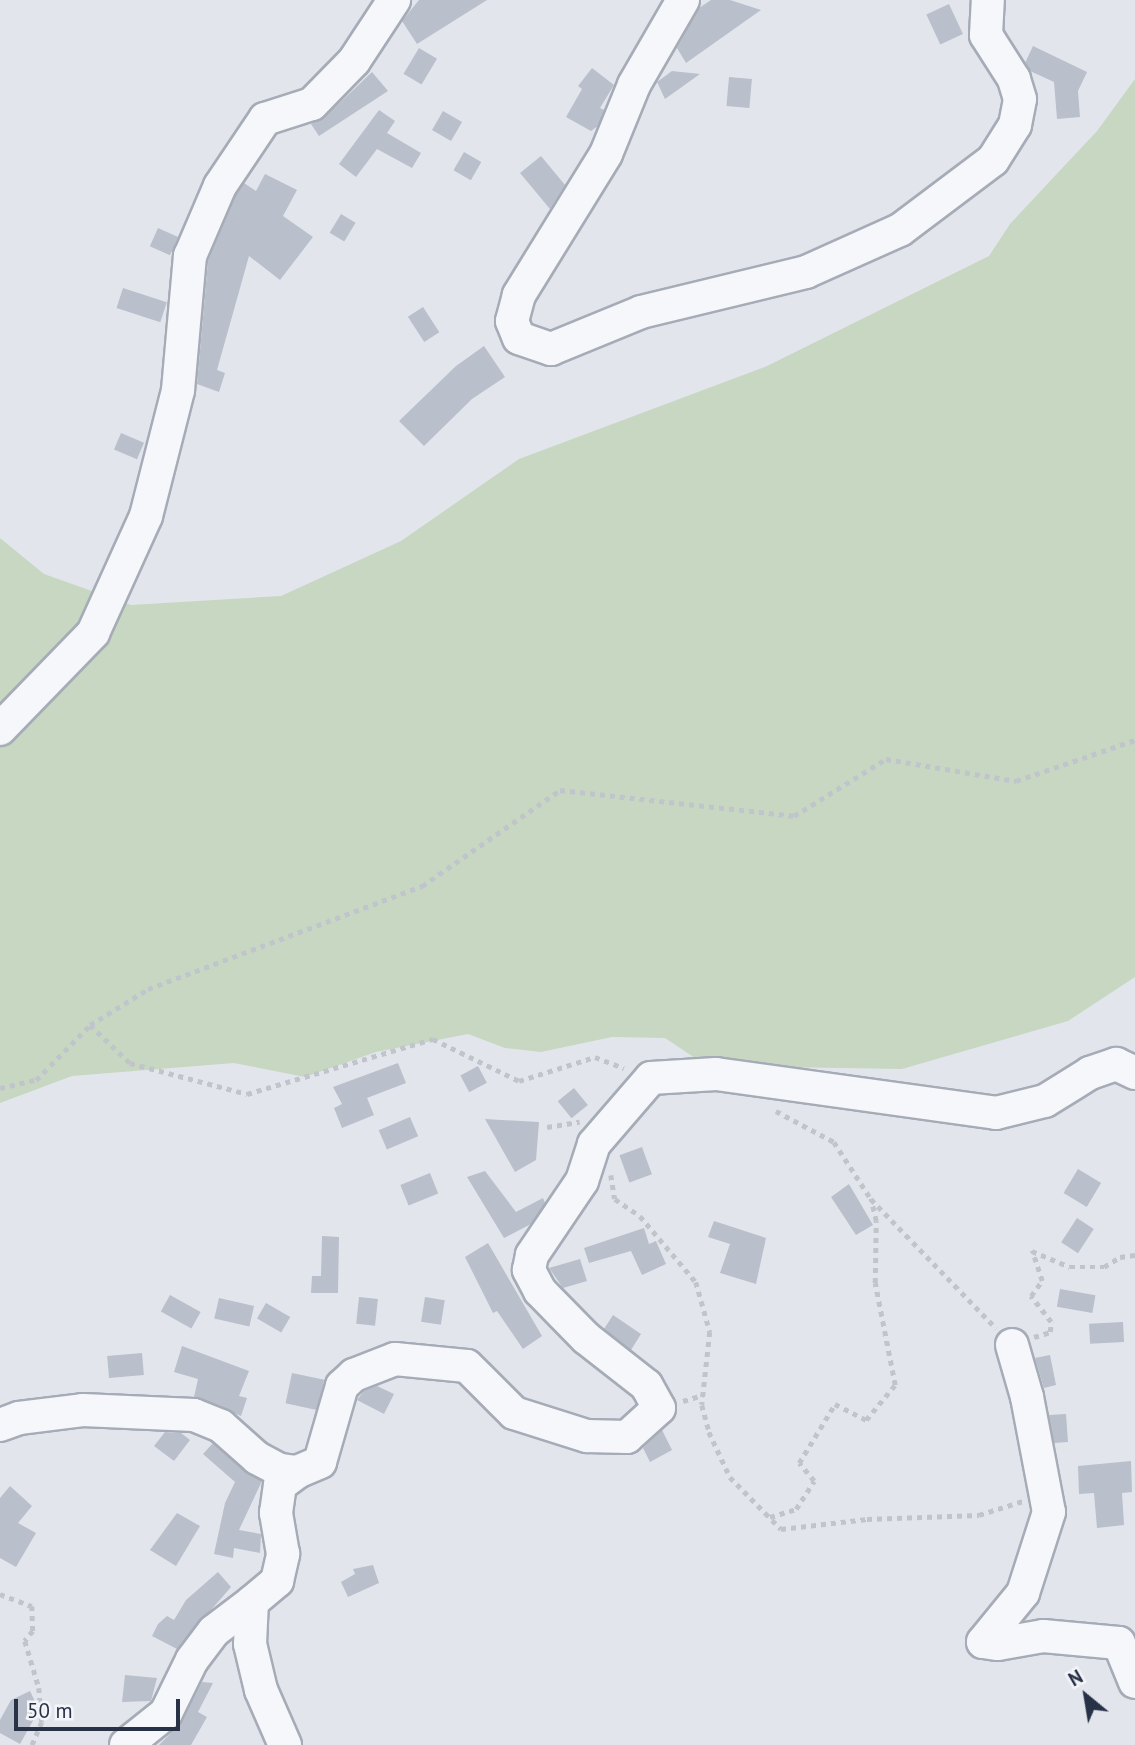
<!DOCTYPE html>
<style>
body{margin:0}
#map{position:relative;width:1135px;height:1745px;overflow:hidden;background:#e2e6ec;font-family:"PT Sans",sans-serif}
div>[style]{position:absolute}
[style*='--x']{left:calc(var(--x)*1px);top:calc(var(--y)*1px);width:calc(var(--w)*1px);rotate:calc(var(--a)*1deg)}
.green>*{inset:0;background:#c7d7c2}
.building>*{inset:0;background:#b9bfcb;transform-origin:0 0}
.path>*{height:4.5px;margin-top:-2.25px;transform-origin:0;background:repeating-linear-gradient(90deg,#c0c4cb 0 5px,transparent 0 10px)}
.roads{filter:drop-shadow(2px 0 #a6acb7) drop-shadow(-2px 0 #a6acb7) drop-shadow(0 2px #a6acb7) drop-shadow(0 -2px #a6acb7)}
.minor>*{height:32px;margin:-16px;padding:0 16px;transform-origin:16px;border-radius:16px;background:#f6f7fa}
span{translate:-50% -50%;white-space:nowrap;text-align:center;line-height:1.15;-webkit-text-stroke:6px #f3f5f9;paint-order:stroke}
.north{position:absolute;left:1051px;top:1661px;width:70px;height:70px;-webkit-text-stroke:5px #f3f5f9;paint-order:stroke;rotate:330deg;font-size:19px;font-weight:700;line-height:28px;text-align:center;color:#283247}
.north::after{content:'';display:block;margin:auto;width:24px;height:32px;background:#283247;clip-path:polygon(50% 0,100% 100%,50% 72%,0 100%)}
.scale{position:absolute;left:14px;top:1699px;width:166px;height:32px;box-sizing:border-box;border:4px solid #283247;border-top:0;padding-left:9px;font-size:21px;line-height:24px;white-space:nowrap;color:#283247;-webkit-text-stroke:5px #f3f5f9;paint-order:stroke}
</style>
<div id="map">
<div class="green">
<div style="clip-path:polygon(1135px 79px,1135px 977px,1068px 1021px,902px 1069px,707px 1066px,665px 1038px,612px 1037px,541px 1052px,505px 1048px,468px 1034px,376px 1052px,305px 1077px,234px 1063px,72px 1076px,0 1103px,0 538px,44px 574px,131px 605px,281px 596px,401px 541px,519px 459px,765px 367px,989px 256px,1010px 224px,1097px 131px)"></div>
</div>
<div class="building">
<div style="clip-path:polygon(419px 0,487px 0,417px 44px,402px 21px)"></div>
<div style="clip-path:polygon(711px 0,730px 0,761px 10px,686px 63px,677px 48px,699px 8px)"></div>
<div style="left:949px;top:4px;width:33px;height:25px;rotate:65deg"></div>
<div style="clip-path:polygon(1033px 46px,1087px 72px,1078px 91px,1080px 117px,1057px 119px,1054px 82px,1030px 71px,1025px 63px)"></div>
<div style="left:419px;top:48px;width:21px;height:30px;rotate:31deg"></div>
<div style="clip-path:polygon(592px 68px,614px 85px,600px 108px,604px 110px,598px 126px,591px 131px,566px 117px,582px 89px,578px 86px)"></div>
<div style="clip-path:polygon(672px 71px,700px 74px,665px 99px,657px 82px)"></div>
<div style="clip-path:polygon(372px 72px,388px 91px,319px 136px,311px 124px,325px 117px)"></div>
<div style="left:729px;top:77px;width:23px;height:29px;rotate:5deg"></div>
<div style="clip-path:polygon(379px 110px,395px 121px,387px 133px,421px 153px,412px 168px,377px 149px,356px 177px,339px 164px)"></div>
<div style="left:443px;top:111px;width:22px;height:22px;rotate:30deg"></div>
<div style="left:464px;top:152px;width:20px;height:21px;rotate:30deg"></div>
<div style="clip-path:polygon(541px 156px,565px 185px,550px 209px,520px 173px)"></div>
<div style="clip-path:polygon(265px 174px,297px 190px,283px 216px,313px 237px,280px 280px,249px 256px,217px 370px,225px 373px,219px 392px,197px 384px,208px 261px,236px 195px,244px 183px,256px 191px)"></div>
<div style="left:341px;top:214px;width:17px;height:22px;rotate:31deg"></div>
<div style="left:158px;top:228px;width:22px;height:20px;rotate:24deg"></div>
<div style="left:123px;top:288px;width:46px;height:21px;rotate:18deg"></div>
<div style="left:423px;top:307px;width:30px;height:18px;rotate:57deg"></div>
<div style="clip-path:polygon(484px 346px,505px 377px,472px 399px,424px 446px,399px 421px,456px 366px)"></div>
<div style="left:121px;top:433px;width:25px;height:18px;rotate:23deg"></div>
<div style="clip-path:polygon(398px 1063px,406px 1083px,367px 1098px,374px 1115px,342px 1128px,334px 1108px,342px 1104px,333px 1087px)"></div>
<div style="left:478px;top:1066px;width:19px;height:20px;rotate:62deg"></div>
<div style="left:574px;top:1088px;width:22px;height:21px;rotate:51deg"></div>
<div style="left:410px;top:1117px;width:21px;height:34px;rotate:67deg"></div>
<div style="clip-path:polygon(485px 1119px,539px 1122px,536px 1160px,515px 1172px)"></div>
<div style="left:642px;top:1147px;width:29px;height:24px;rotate:70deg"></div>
<div style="left:1078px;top:1169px;width:27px;height:28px;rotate:31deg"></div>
<div style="clip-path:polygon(485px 1171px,516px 1212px,543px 1198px,545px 1203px,531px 1224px,504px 1238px,467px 1177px)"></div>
<div style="left:430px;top:1173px;width:22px;height:32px;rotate:68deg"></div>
<div style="clip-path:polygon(849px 1184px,873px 1225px,856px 1235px,831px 1197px)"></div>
<div style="left:1077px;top:1218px;width:20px;height:29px;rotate:33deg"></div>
<div style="clip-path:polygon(714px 1221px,766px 1238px,756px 1284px,720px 1273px,730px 1244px,708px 1237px)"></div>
<div style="clip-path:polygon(644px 1228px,649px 1244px,656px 1241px,666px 1264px,642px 1275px,631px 1251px,589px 1263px,584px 1248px)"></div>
<div style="clip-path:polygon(322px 1236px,339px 1237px,338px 1293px,311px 1293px,312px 1276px,321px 1276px)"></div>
<div style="clip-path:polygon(488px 1243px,542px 1336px,523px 1349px,497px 1311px,493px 1313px,465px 1257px)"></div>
<div style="clip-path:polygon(580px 1259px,587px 1281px,563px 1288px,549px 1268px)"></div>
<div style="left:1060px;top:1289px;width:36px;height:18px;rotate:10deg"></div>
<div style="left:170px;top:1295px;width:35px;height:19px;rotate:29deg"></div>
<div style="left:359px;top:1297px;width:19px;height:27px;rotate:6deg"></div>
<div style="left:425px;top:1297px;width:20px;height:25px;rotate:9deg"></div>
<div style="left:219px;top:1298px;width:36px;height:21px;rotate:13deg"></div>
<div style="left:266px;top:1303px;width:28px;height:18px;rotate:30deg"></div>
<div style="clip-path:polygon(613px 1315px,641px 1334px,631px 1350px,604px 1329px)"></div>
<div style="left:1123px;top:1322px;width:20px;height:34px;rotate:87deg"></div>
<div style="clip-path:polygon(182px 1346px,249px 1371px,239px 1396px,247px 1398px,241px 1416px,194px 1397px,198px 1379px,174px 1372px)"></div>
<div style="left:142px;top:1353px;width:22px;height:35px;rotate:85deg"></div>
<div style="clip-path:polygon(1050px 1355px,1056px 1385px,1044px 1388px,1035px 1358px)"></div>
<div style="left:292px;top:1373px;width:33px;height:31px;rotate:12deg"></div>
<div style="clip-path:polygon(377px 1386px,394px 1394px,384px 1414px,357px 1400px,364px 1391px)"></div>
<div style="clip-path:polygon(1066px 1414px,1068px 1442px,1054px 1443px,1049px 1415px)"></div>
<div style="clip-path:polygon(662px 1430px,672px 1450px,650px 1462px,643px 1448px)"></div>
<div style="clip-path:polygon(165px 1432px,181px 1433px,190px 1440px,174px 1461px,154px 1446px)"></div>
<div style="clip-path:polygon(213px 1443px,262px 1481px,239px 1530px,261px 1534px,260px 1553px,234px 1548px,233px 1558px,214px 1554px,225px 1503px,235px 1482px,203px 1454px)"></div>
<div style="clip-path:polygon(1131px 1461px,1132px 1492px,1122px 1493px,1124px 1525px,1097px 1528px,1094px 1493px,1079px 1494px,1078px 1466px)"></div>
<div style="clip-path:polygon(10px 1486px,32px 1506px,18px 1523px,36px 1533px,16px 1567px,0 1558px,0 1498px)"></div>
<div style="clip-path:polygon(177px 1513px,200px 1526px,176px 1566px,150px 1550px)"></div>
<div style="clip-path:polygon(373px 1565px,379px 1583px,348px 1597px,341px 1582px,355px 1574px,353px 1569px)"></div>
<div style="clip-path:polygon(218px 1572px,231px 1587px,177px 1649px,152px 1636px,158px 1624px,167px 1616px,174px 1620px,186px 1600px)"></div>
<div style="clip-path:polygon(125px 1675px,157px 1678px,151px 1701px,122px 1702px)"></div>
<div style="clip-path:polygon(202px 1682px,213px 1683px,198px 1712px,207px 1717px,191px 1745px,159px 1745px,182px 1722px)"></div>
<div style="clip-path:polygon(30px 1691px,39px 1710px,20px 1744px,0 1733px,0 1720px,11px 1700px)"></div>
</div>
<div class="path">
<div style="--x:90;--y:1025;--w:55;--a:43.5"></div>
<div style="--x:130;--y:1063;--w:121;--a:14.8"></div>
<div style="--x:247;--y:1094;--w:194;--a:-16.5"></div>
<div style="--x:433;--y:1039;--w:96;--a:26"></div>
<div style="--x:519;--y:1081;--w:80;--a:-17.5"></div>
<div style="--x:595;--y:1057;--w:31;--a:21"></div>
<div style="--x:0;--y:1088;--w:37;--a:-13"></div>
<div style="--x:36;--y:1080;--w:77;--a:-45.5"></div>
<div style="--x:90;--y:1025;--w:68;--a:-31.8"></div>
<div style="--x:148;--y:989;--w:293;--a:-20.6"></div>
<div style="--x:422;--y:886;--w:168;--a:-34.8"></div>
<div style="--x:560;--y:790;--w:235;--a:6.3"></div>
<div style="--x:794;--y:816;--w:108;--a:-31.8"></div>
<div style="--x:886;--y:759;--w:132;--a:9.6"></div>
<div style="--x:1016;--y:781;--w:126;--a:-19"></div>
<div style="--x:776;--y:1111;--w:66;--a:28.1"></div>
<div style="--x:834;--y:1142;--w:68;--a:57"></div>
<div style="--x:871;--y:1199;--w:180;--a:45.9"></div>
<div style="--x:547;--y:1127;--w:33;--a:-9"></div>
<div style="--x:611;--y:1175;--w:24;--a:81"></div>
<div style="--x:615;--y:1199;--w:30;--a:34"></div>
<div style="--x:640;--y:1216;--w:87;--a:49.7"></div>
<div style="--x:696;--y:1282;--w:52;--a:74.4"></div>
<div style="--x:710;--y:1332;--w:73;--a:96.3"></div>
<div style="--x:702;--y:1405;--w:28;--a:75"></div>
<div style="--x:709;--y:1432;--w:50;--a:65"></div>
<div style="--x:730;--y:1477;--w:73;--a:45.6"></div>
<div style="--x:781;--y:1529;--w:87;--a:-6.6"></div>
<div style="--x:867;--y:1519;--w:112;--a:-2"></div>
<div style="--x:979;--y:1515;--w:46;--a:-17.7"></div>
<div style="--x:1034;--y:1337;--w:17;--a:-17"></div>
<div style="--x:1050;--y:1332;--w:10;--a:-84"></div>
<div style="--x:1051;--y:1322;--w:33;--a:-128"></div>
<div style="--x:1031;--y:1296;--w:19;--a:-54"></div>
<div style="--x:1042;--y:1281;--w:32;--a:-108"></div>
<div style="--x:1032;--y:1251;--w:41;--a:22.8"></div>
<div style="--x:1070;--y:1267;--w:34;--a:0"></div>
<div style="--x:1104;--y:1267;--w:19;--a:-32"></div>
<div style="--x:1120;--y:1257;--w:15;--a:-8"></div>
<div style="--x:683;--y:1401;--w:21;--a:-17"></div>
<div style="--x:770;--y:1517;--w:27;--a:-17"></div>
<div style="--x:796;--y:1509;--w:33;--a:-57"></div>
<div style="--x:814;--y:1481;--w:23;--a:-130"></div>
<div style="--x:799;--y:1463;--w:69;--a:-58.6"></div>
<div style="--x:835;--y:1404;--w:35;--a:27"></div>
<div style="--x:866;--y:1420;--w:45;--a:-50.4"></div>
<div style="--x:895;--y:1385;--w:104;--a:-101.1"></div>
<div style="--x:875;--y:1283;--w:62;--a:-89.1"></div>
<div style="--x:876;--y:1221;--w:23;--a:-103"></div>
<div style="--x:0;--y:1594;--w:34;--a:21"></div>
<div style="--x:32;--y:1606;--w:25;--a:88"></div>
<div style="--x:33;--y:1631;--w:13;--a:129"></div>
<div style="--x:25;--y:1641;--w:49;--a:73.4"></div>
<div style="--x:39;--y:1688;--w:34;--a:85"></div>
<div style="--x:42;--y:1722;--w:25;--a:113"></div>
</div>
<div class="roads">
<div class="minor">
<div style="--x:683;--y:0;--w:98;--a:120"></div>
<div style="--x:634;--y:85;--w:74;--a:112.1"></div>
<div style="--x:606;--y:154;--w:166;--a:121.7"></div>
<div style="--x:519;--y:295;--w:27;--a:105"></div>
<div style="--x:512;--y:321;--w:18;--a:68"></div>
<div style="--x:519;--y:338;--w:34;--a:19"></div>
<div style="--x:551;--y:349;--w:97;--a:-22.3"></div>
<div style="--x:641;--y:312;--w:170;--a:-13.6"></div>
<div style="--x:806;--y:272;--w:103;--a:-24.1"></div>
<div style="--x:900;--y:230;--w:116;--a:-37"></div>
<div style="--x:993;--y:160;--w:41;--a:-57.8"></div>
<div style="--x:1015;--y:125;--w:26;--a:-79"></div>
<div style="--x:1020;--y:99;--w:21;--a:-107"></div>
<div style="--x:1014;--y:79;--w:52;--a:-122.5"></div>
<div style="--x:986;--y:35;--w:35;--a:-87"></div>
<div style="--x:0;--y:729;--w:134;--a:-45.9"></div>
<div style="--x:93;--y:633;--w:128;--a:-65.6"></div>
<div style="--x:146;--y:516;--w:130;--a:-75.7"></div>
<div style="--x:178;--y:390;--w:135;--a:-84.9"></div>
<div style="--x:190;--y:256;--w:76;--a:-66.8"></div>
<div style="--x:220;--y:186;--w:81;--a:-56.1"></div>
<div style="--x:265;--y:119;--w:49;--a:-17.7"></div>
<div style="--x:312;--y:104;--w:60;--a:-45.7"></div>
<div style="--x:354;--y:61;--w:73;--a:-56.7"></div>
<div style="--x:1012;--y:1345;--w:54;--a:73.9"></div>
<div style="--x:1027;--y:1397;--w:117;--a:79.2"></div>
<div style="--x:1049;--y:1512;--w:85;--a:107.8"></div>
<div style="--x:1023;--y:1593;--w:63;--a:129.2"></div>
<div style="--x:983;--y:1642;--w:15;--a:8"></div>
<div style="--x:998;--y:1644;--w:46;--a:-10.1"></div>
<div style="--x:1043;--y:1636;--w:76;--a:5.3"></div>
<div style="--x:1119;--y:1643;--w:42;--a:67.7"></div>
<div style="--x:0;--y:1425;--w:20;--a:-20"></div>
<div style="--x:19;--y:1418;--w:64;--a:-7.1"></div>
<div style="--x:83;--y:1410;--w:111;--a:2.6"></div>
<div style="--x:194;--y:1415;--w:29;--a:22"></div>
<div style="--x:221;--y:1426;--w:48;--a:41.6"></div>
<div style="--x:257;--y:1458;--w:26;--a:28"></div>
<div style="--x:280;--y:1470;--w:17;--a:7"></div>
<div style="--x:297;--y:1472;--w:25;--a:-23"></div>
<div style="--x:320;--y:1462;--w:79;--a:-73.9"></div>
<div style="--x:342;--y:1386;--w:16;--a:-43"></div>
<div style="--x:354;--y:1375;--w:44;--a:-21.3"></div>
<div style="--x:395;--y:1359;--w:72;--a:5.6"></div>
<div style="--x:467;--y:1366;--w:66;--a:45"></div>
<div style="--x:514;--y:1413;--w:77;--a:17.5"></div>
<div style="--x:587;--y:1436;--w:40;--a:1.4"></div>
<div style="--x:627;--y:1437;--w:43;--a:-42.2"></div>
<div style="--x:659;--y:1408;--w:26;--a:-119"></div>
<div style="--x:646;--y:1385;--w:76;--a:-141.9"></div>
<div style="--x:586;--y:1338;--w:66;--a:-134.4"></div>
<div style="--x:540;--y:1291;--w:24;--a:-118"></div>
<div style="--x:529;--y:1270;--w:15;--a:-79"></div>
<div style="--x:532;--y:1255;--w:89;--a:-56"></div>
<div style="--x:582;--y:1181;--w:39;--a:-72"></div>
<div style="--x:594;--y:1144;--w:87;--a:-49.2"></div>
<div style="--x:651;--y:1078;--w:65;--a:-3.5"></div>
<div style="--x:716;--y:1074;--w:283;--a:7.9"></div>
<div style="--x:996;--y:1113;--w:50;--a:-13.8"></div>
<div style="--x:1045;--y:1101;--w:53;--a:-31.9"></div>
<div style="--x:1090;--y:1073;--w:28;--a:-19"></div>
<div style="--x:1116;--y:1064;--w:21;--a:25"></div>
<div style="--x:126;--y:1745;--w:51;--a:-38.7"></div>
<div style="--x:166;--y:1713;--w:59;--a:-63.9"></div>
<div style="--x:192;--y:1660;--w:36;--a:-53"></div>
<div style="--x:214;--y:1631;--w:48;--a:-37.3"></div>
<div style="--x:285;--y:1745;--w:60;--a:-113.6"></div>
<div style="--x:261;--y:1690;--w:47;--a:-103.4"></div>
<div style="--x:250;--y:1644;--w:42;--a:-87.3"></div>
<div style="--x:252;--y:1602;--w:33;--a:-40"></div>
<div style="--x:277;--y:1581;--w:28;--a:-77"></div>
<div style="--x:283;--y:1554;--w:42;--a:-99.7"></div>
<div style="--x:276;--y:1513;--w:28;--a:-82"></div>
<div style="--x:280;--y:1485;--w:21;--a:-37"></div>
</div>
</div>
<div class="north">N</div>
<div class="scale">50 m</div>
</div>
